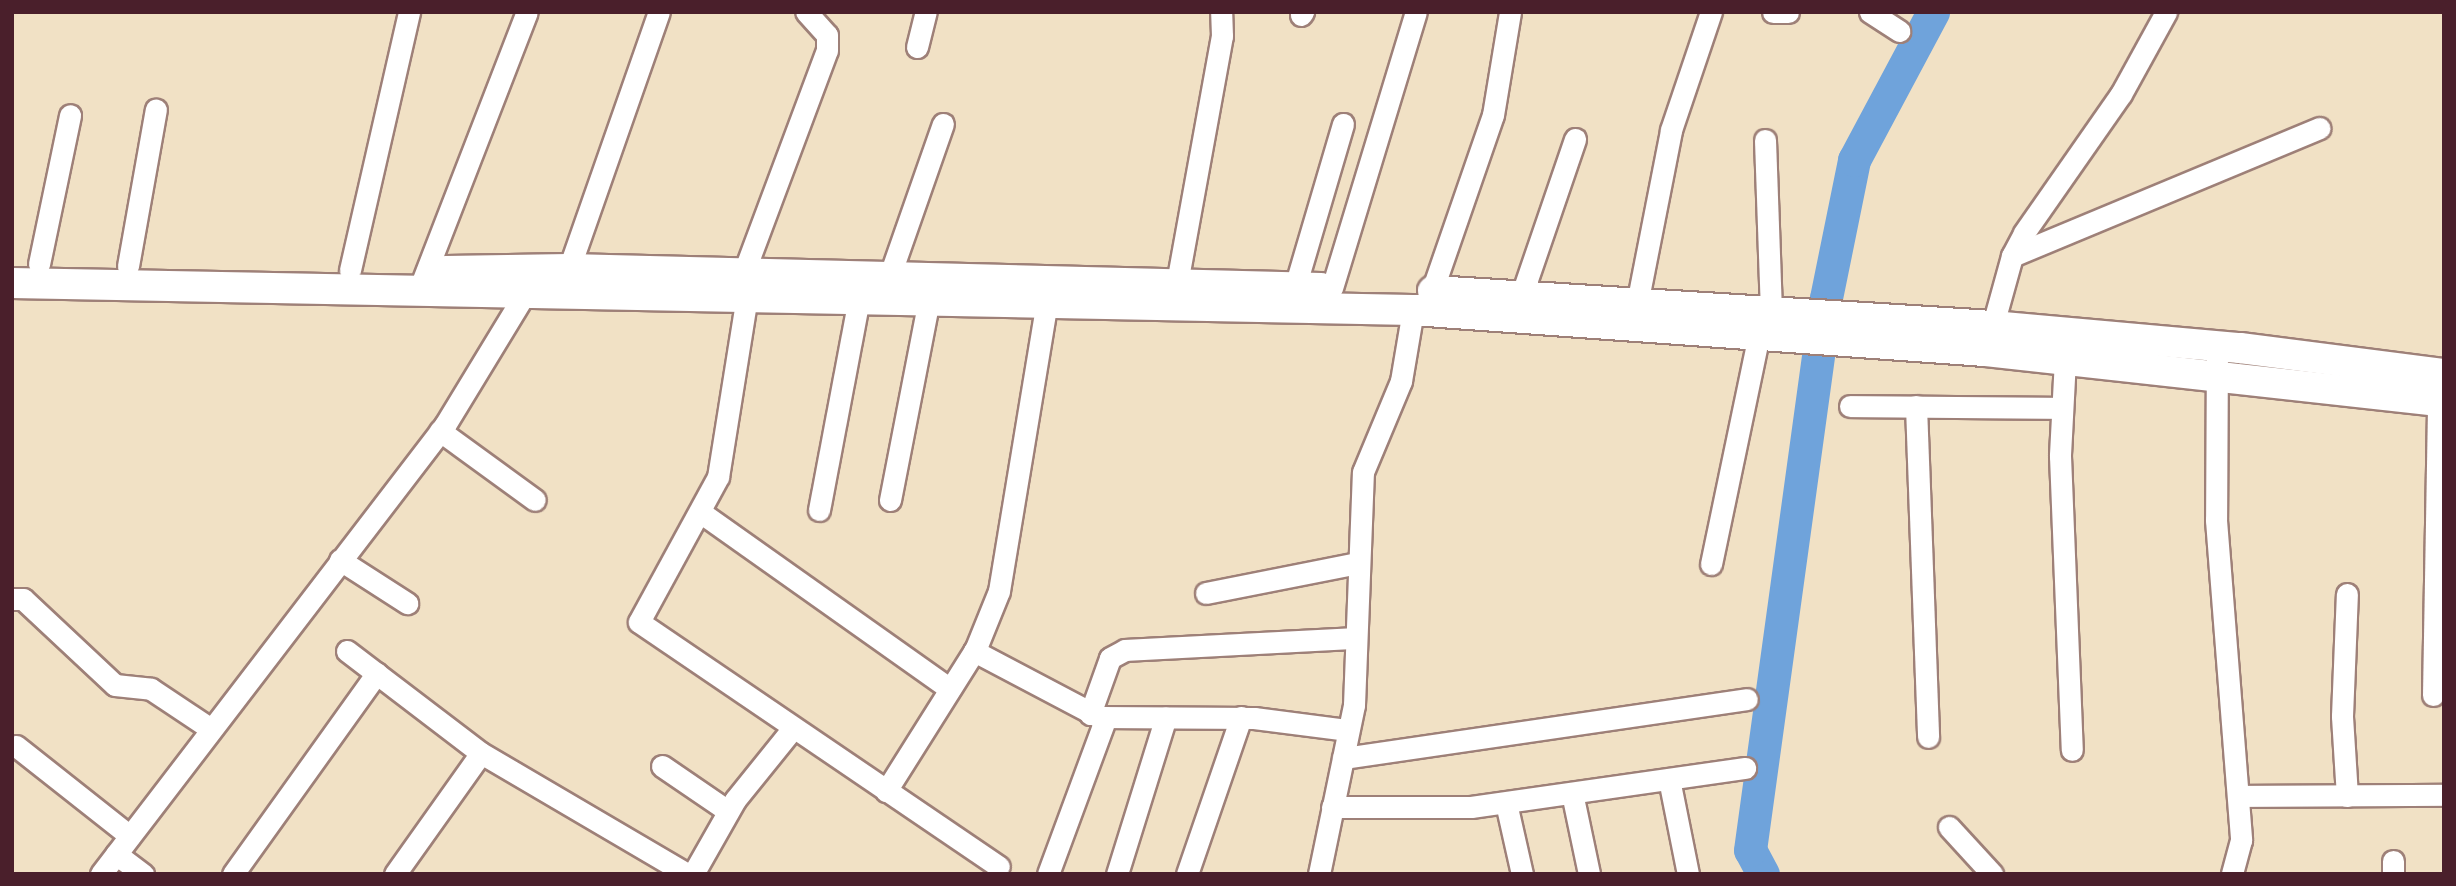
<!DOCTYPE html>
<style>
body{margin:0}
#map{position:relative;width:2456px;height:886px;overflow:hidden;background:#f1e1c5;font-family:Sriracha,sans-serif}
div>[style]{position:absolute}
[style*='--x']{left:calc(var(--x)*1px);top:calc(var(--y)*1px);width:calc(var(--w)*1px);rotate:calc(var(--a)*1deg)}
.river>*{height:33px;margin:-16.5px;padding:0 16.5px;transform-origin:16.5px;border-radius:16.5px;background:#6fa3db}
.roads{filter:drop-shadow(2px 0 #9e8078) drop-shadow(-2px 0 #9e8078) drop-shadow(0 2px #9e8078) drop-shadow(0 -2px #9e8078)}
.minor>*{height:21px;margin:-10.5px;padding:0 10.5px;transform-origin:10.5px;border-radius:10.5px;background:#fff}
.secondary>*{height:30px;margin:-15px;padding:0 15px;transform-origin:15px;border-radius:15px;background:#fff}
span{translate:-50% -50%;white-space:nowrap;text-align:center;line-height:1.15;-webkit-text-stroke:5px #f7f3e8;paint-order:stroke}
.frame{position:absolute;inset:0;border:14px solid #4a1f2b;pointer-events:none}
</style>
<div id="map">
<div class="river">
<div style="--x:1763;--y:874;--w:27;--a:-118"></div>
<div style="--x:1750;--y:850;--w:557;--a:-82.16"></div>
<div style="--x:1826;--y:298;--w:141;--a:-78.5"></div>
<div style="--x:1854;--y:160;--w:168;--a:-61.9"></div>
</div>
<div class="roads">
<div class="minor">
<div style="--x:1773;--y:12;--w:15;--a:0"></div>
<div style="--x:1870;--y:12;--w:35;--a:33"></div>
<div style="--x:1301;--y:15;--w:4;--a:-56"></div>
<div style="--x:917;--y:47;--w:36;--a:-76"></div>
<div style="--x:1765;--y:140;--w:173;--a:88"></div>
<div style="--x:2012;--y:256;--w:333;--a:-22.6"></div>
<div style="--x:39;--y:264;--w:152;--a:-78.2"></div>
<div style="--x:128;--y:266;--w:159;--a:-79.9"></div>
<div style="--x:350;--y:270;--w:265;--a:-77.1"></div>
<div style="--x:744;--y:272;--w:237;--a:-69.5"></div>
<div style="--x:827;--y:50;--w:15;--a:-90"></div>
<div style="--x:827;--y:35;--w:31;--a:-132"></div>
<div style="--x:890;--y:275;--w:160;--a:-70.7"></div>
<div style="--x:565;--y:280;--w:284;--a:-70.7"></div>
<div style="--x:1177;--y:283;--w:251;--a:-79.7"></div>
<div style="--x:1222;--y:36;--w:24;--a:-92"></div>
<div style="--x:1295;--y:287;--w:170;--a:-73.6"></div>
<div style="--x:1332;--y:288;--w:288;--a:-73.1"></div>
<div style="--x:419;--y:290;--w:298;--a:-68.8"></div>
<div style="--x:1432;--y:291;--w:186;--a:-70.9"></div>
<div style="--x:1493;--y:115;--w:104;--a:-80.6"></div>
<div style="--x:747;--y:296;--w:183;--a:99.1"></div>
<div style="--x:718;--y:477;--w:165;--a:118.6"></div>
<div style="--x:639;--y:622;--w:435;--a:34.2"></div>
<div style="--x:1521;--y:297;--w:167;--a:-71.1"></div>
<div style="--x:1637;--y:304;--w:177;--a:-78.9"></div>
<div style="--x:1671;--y:130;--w:125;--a:-71.3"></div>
<div style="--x:1989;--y:339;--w:86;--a:-74.5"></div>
<div style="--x:2012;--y:256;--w:26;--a:-62"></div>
<div style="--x:2024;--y:233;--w:169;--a:-55.1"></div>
<div style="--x:2121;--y:94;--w:94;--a:-61.2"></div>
<div style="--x:2217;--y:346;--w:174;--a:90.3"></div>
<div style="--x:2216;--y:520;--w:321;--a:85.5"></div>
<div style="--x:2241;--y:840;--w:35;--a:105"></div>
<div style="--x:2065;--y:359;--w:97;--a:93"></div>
<div style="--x:2060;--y:456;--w:294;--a:87.7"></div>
<div style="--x:1850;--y:406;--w:212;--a:0.5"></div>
<div style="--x:1916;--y:406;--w:331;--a:87.9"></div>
<div style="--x:440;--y:431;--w:117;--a:36"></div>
<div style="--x:890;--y:500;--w:205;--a:-79"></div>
<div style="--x:819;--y:510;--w:216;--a:-79.3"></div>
<div style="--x:700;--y:512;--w:306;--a:35.3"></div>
<div style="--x:340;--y:560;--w:80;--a:32.7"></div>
<div style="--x:1711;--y:564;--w:235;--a:-78.2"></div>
<div style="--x:1206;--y:593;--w:155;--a:-11.2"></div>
<div style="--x:12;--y:599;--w:11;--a:0"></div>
<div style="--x:23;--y:599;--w:126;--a:43.1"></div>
<div style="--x:115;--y:685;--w:36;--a:6"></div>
<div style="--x:151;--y:689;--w:72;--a:33.7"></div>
<div style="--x:347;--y:651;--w:168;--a:37.3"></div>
<div style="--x:481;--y:753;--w:239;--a:30.4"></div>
<div style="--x:974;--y:651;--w:141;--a:27.8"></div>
<div style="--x:1099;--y:717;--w:155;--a:0.4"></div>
<div style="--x:1254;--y:718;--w:95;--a:7.3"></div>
<div style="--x:2433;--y:695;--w:293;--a:-89"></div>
<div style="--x:1090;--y:714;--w:59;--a:-70.3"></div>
<div style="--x:1110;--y:658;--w:17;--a:-28"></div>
<div style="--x:1125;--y:650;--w:231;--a:-3"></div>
<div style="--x:16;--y:746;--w:145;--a:38.3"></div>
<div style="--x:1343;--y:758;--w:408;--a:-8.3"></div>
<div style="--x:662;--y:766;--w:80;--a:34.3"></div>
<div style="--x:1669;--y:779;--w:97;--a:78.7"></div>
<div style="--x:886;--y:791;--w:169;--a:-57.8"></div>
<div style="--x:976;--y:648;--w:61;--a:-68"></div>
<div style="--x:999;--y:591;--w:293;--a:-80.6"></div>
<div style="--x:1572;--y:793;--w:83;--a:78.1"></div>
<div style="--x:2239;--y:796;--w:205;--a:-0.3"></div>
<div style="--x:2347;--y:796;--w:80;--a:-93.6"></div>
<div style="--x:2342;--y:716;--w:122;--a:-87.7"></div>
<div style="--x:1506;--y:803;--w:73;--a:77.3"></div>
<div style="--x:1332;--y:807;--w:139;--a:0"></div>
<div style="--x:1471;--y:807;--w:277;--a:-8.1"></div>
<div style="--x:1949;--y:827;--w:64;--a:47.5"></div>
<div style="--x:116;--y:854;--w:34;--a:37"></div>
<div style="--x:101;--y:874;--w:566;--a:-52.54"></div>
<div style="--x:445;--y:425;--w:156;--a:-58.7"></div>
<div style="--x:233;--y:874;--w:247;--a:-54.4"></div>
<div style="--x:395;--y:874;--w:148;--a:-54.6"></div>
<div style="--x:693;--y:874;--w:85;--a:-60.4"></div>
<div style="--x:735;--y:800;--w:92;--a:-51.1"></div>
<div style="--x:1048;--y:874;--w:167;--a:-69.7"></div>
<div style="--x:1117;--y:874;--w:164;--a:-72.7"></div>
<div style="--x:1187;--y:874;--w:166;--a:-71"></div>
<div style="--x:1319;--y:874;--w:173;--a:-78.3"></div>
<div style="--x:1354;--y:705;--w:233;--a:-87.8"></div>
<div style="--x:1363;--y:472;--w:99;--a:-67.3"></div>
<div style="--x:1401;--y:381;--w:72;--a:-80.4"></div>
<div style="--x:2393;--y:874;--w:13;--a:-90"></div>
</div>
<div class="secondary">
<div style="--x:446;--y:271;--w:123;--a:-0.9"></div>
<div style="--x:569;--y:269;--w:752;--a:1.45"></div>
<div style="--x:12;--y:283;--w:1401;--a:1.1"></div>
<div style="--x:1413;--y:310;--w:573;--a:4.1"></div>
<div style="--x:1985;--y:351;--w:462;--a:6.3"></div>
<div style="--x:1433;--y:291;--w:560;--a:3.58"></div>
<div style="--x:1992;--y:326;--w:249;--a:5.1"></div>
<div style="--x:2240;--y:348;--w:206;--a:7.3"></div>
</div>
</div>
<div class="frame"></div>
</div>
